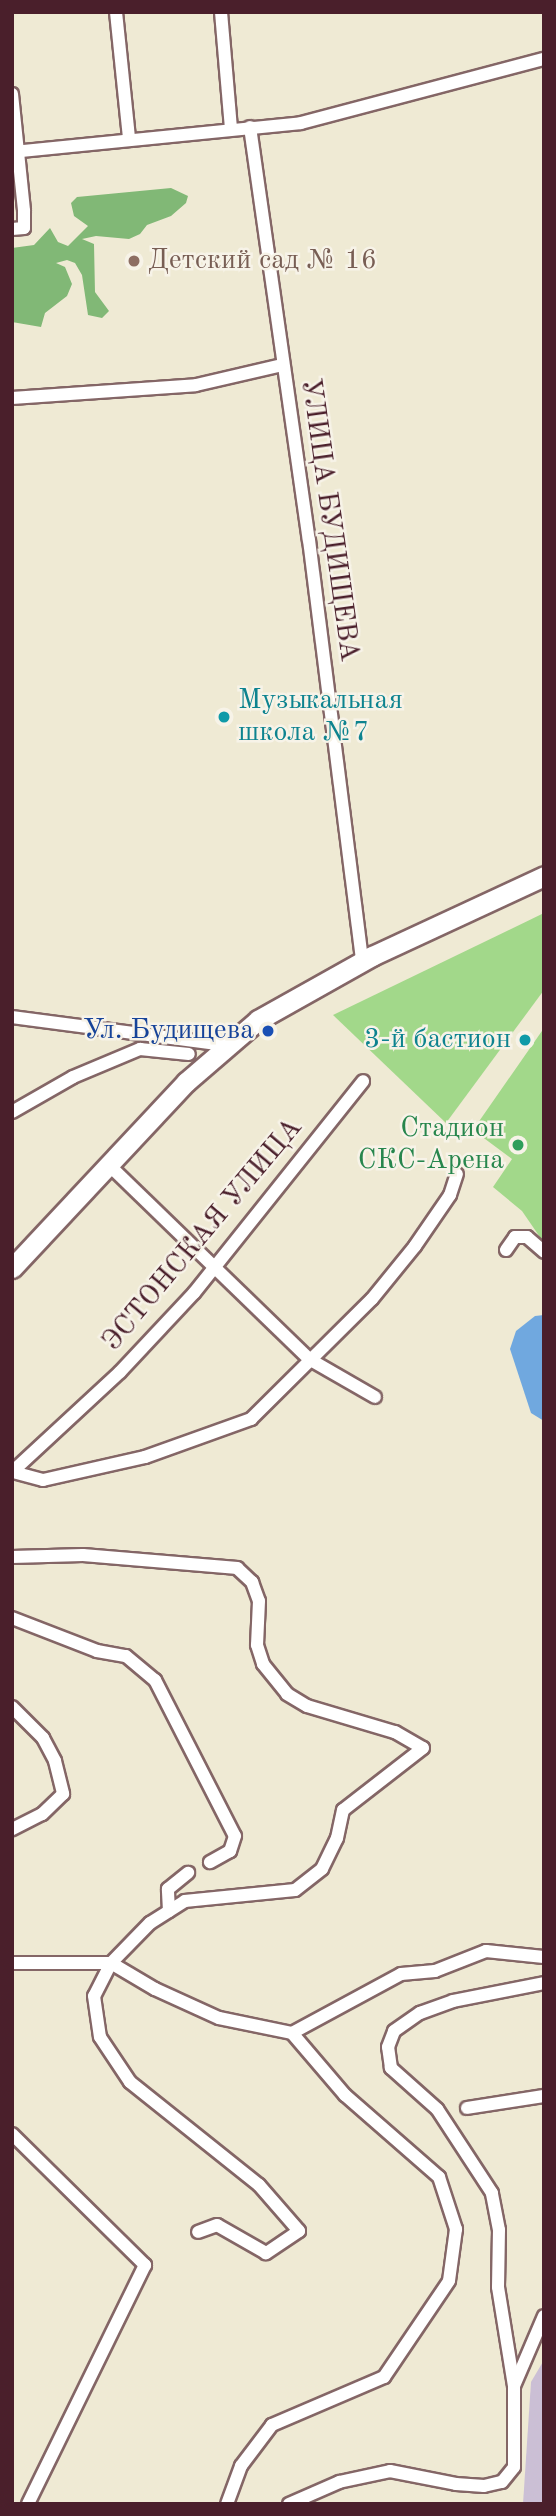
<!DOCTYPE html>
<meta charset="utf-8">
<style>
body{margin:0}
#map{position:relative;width:556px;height:2516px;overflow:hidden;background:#efead4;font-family:"Old Standard TT",serif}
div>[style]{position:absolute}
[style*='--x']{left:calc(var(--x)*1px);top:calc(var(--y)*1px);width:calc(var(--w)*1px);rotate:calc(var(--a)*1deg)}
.industrial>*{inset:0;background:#cbbfd5}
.green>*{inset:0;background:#a2d88a}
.forest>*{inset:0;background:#81b876}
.water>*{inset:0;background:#70a8df}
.roads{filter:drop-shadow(2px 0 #846666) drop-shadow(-2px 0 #846666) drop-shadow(0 2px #846666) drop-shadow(0 -2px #846666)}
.street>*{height:12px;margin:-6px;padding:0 6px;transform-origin:6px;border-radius:6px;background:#fff}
.primary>*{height:19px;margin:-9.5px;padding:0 9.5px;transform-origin:9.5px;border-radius:9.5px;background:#fff}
.dots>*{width:19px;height:19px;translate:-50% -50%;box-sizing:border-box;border:4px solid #f7f3e8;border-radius:50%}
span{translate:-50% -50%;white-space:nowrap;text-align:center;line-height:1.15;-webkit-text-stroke:5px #f7f3e8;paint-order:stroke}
.education-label{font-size:28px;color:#785e54}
.left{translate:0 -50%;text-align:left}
.street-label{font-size:28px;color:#4a1f2b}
.culture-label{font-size:28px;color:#0d838f}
.right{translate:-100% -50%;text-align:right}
.transit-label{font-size:28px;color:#164399}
.leisure-label{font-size:28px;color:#27864d}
.frame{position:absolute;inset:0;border:14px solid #4a1f2b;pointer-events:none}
</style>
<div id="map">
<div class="industrial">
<div style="clip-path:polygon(544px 2360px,544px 2504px,523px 2504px,531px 2382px)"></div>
</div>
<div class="green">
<div style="clip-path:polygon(544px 913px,544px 990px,446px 1123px,333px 1015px)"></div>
<div style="clip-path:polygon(544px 1028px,544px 1243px,522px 1211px,493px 1187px,512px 1159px,473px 1130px)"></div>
</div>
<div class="forest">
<div style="clip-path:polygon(171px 188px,188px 196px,186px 203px,171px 216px,147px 225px,140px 234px,129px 239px,96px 236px,82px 239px,94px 244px,95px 292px,109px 311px,102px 318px,88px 315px,82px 275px,75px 263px,67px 260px,56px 263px,65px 267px,72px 284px,67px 296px,45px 313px,41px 327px,12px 322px,12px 248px,34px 245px,50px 228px,58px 242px,68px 246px,88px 226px,74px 216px,71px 203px,77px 197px)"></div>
</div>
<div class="water">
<div style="clip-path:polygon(544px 1315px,544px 1421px,531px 1413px,510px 1349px,516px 1331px,535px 1316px)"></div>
</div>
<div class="roads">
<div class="street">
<div style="--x:116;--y:12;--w:126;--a:84.1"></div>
<div style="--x:221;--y:12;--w:117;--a:85.1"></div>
<div style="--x:12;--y:94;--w:118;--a:84.1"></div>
<div style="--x:24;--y:211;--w:17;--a:90"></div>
<div style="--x:24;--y:228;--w:12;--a:175"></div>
<div style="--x:250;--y:127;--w:417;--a:81.9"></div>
<div style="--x:309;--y:540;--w:425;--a:82.8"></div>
<div style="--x:12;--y:152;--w:290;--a:-5.7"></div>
<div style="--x:301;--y:123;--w:251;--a:-14.8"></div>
<div style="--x:12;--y:398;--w:184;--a:-4"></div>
<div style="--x:196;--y:385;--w:88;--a:-13.1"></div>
<div style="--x:12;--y:1017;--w:216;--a:7.5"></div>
<div style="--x:12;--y:1112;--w:70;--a:-29.8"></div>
<div style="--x:73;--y:1077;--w:73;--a:-22.7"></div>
<div style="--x:140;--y:1049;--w:49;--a:5.8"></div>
<div style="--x:109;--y:1165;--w:279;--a:44.1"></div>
<div style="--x:309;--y:1359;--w:76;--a:29.9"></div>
<div style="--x:506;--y:1250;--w:16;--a:-55"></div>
<div style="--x:515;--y:1237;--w:12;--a:0"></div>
<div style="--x:527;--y:1237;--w:23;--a:41"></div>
<div style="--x:12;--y:1472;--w:147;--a:-42.8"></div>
<div style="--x:120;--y:1372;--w:108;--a:-46.9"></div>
<div style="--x:194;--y:1293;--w:271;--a:-51.4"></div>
<div style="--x:13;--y:1472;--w:31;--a:15"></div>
<div style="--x:43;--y:1480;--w:105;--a:-12.7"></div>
<div style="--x:145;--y:1457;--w:113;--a:-19.7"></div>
<div style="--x:251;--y:1419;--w:170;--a:-44.8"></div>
<div style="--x:372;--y:1299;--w:68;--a:-50.9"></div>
<div style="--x:415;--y:1246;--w:62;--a:-55.5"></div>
<div style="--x:450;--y:1195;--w:22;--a:-72"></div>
<div style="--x:12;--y:1557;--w:71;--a:-1.6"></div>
<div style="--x:83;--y:1555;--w:155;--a:4.8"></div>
<div style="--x:237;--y:1568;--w:21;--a:43"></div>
<div style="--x:252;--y:1582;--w:20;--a:70"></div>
<div style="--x:259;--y:1601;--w:44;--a:92.6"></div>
<div style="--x:257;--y:1645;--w:20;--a:72"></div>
<div style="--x:263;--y:1664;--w:38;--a:51"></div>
<div style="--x:287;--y:1694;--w:23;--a:31"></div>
<div style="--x:307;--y:1706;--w:92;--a:16.5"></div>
<div style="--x:395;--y:1732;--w:32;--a:30"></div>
<div style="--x:423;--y:1748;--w:101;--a:142.2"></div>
<div style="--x:343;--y:1810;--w:29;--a:102"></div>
<div style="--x:337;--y:1838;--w:34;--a:116"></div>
<div style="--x:322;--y:1869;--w:34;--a:142"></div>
<div style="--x:295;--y:1890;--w:111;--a:174.3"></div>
<div style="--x:185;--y:1901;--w:41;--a:147.8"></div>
<div style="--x:150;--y:1923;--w:56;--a:134.3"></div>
<div style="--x:111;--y:1963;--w:37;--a:117"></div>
<div style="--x:94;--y:1996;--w:41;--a:81.7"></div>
<div style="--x:100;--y:2037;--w:54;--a:56.3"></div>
<div style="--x:130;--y:2082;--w:165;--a:38.6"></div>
<div style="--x:259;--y:2185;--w:61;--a:49"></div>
<div style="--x:299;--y:2231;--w:40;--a:146"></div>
<div style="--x:266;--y:2253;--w:56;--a:-150.3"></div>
<div style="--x:217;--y:2225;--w:20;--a:160"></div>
<div style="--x:12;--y:1618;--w:91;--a:21.2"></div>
<div style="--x:97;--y:1651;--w:29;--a:10"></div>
<div style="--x:126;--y:1656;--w:38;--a:40"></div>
<div style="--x:155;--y:1680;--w:175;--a:62.9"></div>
<div style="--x:235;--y:1836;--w:16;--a:108"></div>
<div style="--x:230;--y:1851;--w:23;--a:151"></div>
<div style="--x:12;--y:1707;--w:44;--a:45"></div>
<div style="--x:43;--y:1738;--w:26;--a:62"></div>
<div style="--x:55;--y:1761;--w:34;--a:76"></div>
<div style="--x:63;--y:1794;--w:29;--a:136"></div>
<div style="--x:42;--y:1814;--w:34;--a:153"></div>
<div style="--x:169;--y:1911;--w:22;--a:-93"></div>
<div style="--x:168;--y:1889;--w:26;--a:-39"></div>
<div style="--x:12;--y:1963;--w:99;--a:0"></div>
<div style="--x:111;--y:1963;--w:51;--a:30.6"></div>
<div style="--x:155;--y:1989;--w:70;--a:24.4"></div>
<div style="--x:219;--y:2018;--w:75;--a:11.6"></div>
<div style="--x:292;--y:2033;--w:82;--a:49.5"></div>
<div style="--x:345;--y:2095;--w:125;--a:41.1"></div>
<div style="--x:439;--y:2177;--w:55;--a:71.9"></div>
<div style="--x:456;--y:2229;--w:52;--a:97.7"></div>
<div style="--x:449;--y:2281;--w:116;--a:124.1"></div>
<div style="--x:384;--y:2377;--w:122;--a:156.8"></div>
<div style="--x:272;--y:2425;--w:51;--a:127.1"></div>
<div style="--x:241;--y:2466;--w:40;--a:110.2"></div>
<div style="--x:292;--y:2033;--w:124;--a:-28.4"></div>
<div style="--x:401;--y:1974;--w:34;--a:-5"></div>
<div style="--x:435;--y:1971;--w:55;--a:-21.4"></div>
<div style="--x:486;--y:1951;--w:58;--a:5.9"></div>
<div style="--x:467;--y:2108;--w:78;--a:-8.9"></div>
<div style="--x:12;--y:2134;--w:187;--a:44.6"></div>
<div style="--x:145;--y:2265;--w:266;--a:116.1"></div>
<div style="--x:514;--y:2386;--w:100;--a:-99.2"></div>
<div style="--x:498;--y:2287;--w:57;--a:-89"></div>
<div style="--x:499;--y:2230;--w:38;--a:-101"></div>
<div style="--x:492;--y:2193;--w:100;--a:-123.2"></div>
<div style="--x:437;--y:2109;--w:62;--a:-138.3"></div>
<div style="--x:391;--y:2068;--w:21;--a:-98"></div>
<div style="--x:388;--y:2047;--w:17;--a:-69"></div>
<div style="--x:394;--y:2031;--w:32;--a:-35"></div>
<div style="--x:420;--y:2013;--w:35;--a:-20"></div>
<div style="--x:453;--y:2001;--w:93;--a:-11.2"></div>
<div style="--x:289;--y:2504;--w:55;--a:-23.7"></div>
<div style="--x:339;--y:2482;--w:52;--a:-12.2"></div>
<div style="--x:390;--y:2471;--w:67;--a:11.1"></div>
<div style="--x:456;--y:2484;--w:28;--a:4"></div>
<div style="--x:484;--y:2486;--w:18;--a:-13"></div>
<div style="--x:502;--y:2482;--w:19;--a:-51"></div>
<div style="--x:514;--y:2467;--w:81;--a:-90"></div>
<div style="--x:514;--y:2386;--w:76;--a:-66.8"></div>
</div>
<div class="primary">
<div style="--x:12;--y:1268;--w:255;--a:-46.9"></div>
<div style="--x:186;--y:1082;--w:95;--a:-40.7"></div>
<div style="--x:258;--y:1020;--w:131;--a:-29.3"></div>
<div style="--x:372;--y:956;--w:190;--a:-24.9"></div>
</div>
</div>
<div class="dots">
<div style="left:134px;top:261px;background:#8d6e63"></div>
<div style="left:224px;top:717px;background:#0f9aa8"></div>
<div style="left:268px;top:1031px;background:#1a4fb4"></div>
<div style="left:525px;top:1040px;background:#0f9aa8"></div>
<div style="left:518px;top:1145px;background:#2e9e5b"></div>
</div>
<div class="education-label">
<span class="left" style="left:148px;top:261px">Детский сад № 16</span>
</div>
<div class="street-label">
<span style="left:329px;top:520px;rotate:82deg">УЛИЦА БУДИЩЕВА</span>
<span style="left:203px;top:1235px;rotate:-50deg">ЭСТОНСКАЯ УЛИЦА</span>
</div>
<div class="culture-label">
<span class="left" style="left:238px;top:717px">Музыкальная<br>школа №7</span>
<span class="right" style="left:511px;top:1040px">3-й бастион</span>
</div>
<div class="transit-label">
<span class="right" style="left:254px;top:1031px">Ул. Будищева</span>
</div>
<div class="leisure-label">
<span class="right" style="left:504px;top:1145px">Стадион<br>СКС-Арена</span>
</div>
<div class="frame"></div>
</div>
